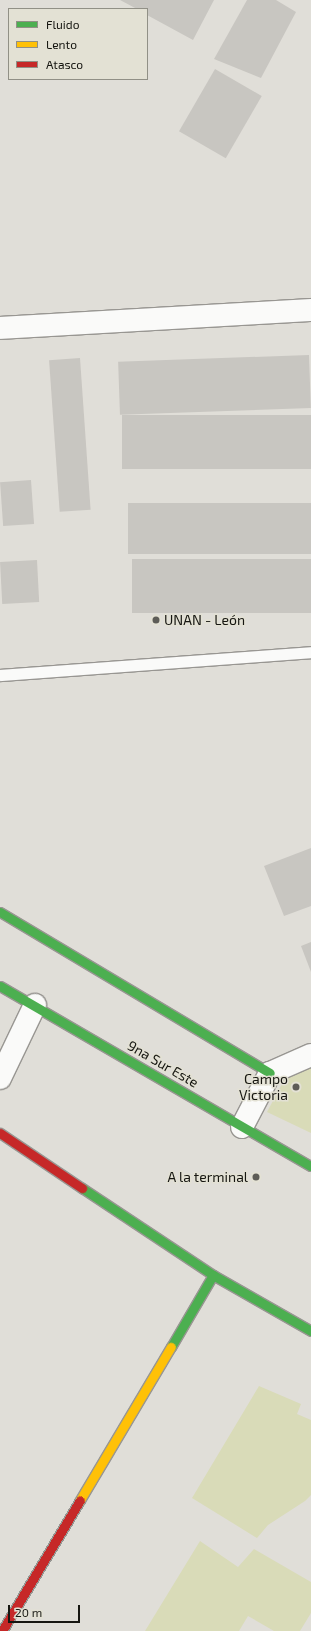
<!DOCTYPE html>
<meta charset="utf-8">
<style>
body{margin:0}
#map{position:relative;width:311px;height:1631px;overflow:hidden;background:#e0ded8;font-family:"Exo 2",sans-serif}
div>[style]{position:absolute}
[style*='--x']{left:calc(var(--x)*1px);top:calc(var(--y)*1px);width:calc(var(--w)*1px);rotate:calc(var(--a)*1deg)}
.green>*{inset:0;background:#d9dbb8}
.building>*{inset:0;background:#c8c6c1;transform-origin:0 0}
.roads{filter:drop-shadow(1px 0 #989692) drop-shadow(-1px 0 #989692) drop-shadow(0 1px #989692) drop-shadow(0 -1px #989692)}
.lane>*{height:11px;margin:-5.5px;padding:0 5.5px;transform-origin:5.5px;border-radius:5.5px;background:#fafaf9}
.street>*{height:22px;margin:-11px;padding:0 11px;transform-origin:11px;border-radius:11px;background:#fafaf9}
.fast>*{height:9px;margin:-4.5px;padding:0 4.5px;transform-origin:4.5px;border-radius:4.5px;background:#4caf50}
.slow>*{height:9px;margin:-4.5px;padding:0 4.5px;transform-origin:4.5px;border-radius:4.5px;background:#ffc107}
.jam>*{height:9px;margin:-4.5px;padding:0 4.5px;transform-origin:4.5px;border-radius:4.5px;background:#c62828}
.dots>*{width:11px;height:11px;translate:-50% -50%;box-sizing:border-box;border:2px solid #e3e1d4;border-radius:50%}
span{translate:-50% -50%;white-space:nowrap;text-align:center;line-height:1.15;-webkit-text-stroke:3px #e3e1d4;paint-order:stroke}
.poi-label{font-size:14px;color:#161611}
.left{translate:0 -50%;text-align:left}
.right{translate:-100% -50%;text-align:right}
.street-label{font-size:14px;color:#161611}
.legend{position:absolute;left:8px;top:8px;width:140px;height:72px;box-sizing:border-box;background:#e3e1d4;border:1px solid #919086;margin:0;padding:5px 7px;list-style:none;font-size:12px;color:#161611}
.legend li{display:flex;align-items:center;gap:8px;height:20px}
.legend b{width:20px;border:1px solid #919086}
.scale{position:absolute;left:8px;top:1605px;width:72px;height:18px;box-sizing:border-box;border:2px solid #161611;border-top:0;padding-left:5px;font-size:12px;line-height:14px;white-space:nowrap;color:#161611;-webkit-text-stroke:3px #e3e1d4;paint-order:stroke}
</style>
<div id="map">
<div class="green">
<div style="clip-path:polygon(311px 1055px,311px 1133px,267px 1112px,293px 1063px)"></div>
<div style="clip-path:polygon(259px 1386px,301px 1404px,297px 1414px,311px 1420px,311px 1495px,305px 1501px,268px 1525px,257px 1538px,192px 1498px)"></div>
<div style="clip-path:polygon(200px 1541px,238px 1567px,254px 1549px,311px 1582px,311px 1613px,300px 1631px,274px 1631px,248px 1616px,239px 1631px,145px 1631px)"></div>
</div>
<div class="building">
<div style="clip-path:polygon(120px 0,214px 0,193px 40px,147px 15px,147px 9px,137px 9px)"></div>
<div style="clip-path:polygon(247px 0,276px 0,296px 12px,261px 78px,214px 59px)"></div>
<div style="left:215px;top:69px;width:54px;height:72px;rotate:30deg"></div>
<div style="left:309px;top:355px;width:53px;height:191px;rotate:88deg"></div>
<div style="left:80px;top:358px;width:152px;height:31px;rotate:86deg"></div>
<div style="left:311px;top:415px;width:54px;height:189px;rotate:90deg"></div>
<div style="left:31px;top:480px;width:44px;height:31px;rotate:86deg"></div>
<div style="left:311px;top:503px;width:51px;height:183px;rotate:90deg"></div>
<div style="left:311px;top:559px;width:54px;height:179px;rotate:90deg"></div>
<div style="left:37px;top:560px;width:42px;height:37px;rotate:87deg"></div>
<div style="clip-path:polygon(311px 848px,311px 906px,284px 916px,264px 866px)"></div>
<div style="clip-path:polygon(311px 942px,311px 972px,301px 946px)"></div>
</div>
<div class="roads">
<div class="lane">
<div style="--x:0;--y:675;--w:312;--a:-4.2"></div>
</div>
<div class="street">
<div style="--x:0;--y:328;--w:312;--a:-3.3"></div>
<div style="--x:0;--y:1078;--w:81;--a:-64.4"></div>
<div style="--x:242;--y:1127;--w:61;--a:-62.6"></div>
<div style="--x:270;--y:1073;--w:45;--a:-23.7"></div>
</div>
<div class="fast">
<div style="--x:0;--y:912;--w:314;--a:30.8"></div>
<div style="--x:0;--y:986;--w:359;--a:30.1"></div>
<div style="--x:82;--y:1188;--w:157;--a:33.6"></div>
<div style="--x:213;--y:1275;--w:113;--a:29.7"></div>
<div style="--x:171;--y:1347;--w:83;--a:-59.7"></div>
</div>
<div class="slow">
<div style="--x:80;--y:1500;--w:178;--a:-59.3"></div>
</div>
<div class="jam">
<div style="--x:0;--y:1133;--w:99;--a:33.9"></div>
<div style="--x:2;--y:1631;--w:152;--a:-59.2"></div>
</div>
</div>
<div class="dots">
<div style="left:156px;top:620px;background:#5d5c57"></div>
<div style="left:296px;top:1087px;background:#5d5c57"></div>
<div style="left:256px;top:1177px;background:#5d5c57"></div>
</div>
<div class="poi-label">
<span class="left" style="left:164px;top:620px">UNAN - León</span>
<span class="right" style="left:288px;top:1087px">Campo<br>Victoria</span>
<span class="right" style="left:248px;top:1177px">A la terminal</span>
</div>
<div class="street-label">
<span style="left:163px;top:1064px;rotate:30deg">9na Sur Este</span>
</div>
<ul class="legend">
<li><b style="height:5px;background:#4caf50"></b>Fluido</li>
<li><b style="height:5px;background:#ffc107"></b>Lento</li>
<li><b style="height:5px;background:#c62828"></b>Atasco</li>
</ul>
<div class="scale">20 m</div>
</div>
